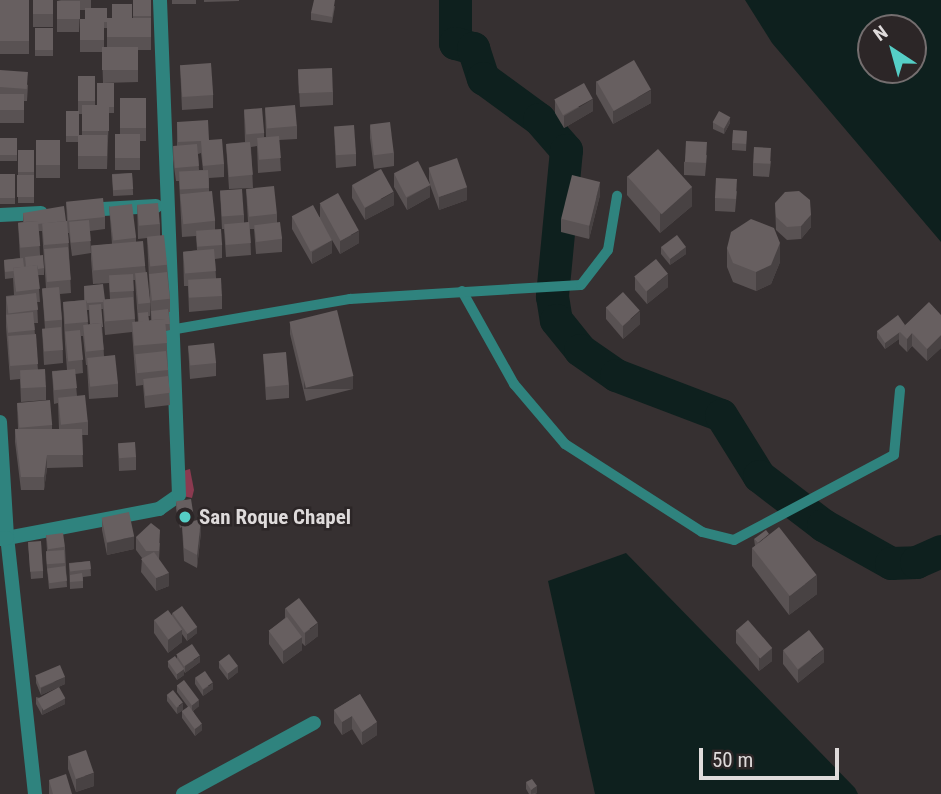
<!DOCTYPE html>
<style>
body{margin:0}
#map{position:relative;width:941px;height:794px;overflow:hidden;background:#363031;font-family:"Roboto Condensed",sans-serif}
div>[style]{position:absolute}
[style*='--x']{left:calc(var(--x)*1px);top:calc(var(--y)*1px);width:calc(var(--w)*1px);rotate:calc(var(--a)*1deg)}
.green>*{inset:0;background:#8b3a50}
.water>*{inset:0;background:#0e201e}
.river>*{height:33px;margin:-16.5px;padding:0 16.5px;transform-origin:16.5px;border-radius:16.5px;background:#0e201e}
.service>*{height:10px;margin:-5px;padding:0 5px;transform-origin:5px;border-radius:5px;background:#2f837e}
.minor>*{height:14px;margin:-7px;padding:0 7px;transform-origin:7px;border-radius:7px;background:#2f837e}
.tertiary>*{height:14px;margin:-7px;padding:0 7px;transform-origin:7px;border-radius:7px;background:#2f837e}
.wall>*{inset:0;background:#595253;transform-origin:0 0}
.shaded-wall>*{inset:0;background:#484243;transform-origin:0 0}
.building>*{inset:0;background:#675f60;transform-origin:0 0}
.dots>*{width:19px;height:19px;translate:-50% -50%;box-sizing:border-box;border:4px solid #2c2627;border-radius:50%}
span{translate:-50% -50%;white-space:nowrap;text-align:center;line-height:1.15;-webkit-text-stroke:5px #2c2627;paint-order:stroke}
.poi-label{font-size:21px;color:#dfdbdb;font-weight:700}
.left{translate:0 -50%;text-align:left}
.north{position:absolute;left:857px;top:14px;width:70px;height:70px;box-sizing:border-box;background:#2c2627;border:2px solid #746e6f;border-radius:50%;rotate:324deg;font-size:19px;font-weight:700;line-height:28px;text-align:center;color:#dfdbdb}
.north::after{content:'';display:block;margin:auto;width:24px;height:32px;background:#55cec6;clip-path:polygon(50% 0,100% 100%,50% 72%,0 100%)}
.scale{position:absolute;left:699px;top:748px;width:140px;height:32px;box-sizing:border-box;border:4px solid #dfdbdb;border-top:0;padding-left:9px;font-size:21px;line-height:24px;white-space:nowrap;color:#dfdbdb;-webkit-text-stroke:5px #2c2627;paint-order:stroke}
</style>
<div id="map">
<div class="green">
<div style="clip-path:polygon(190px 469px,194px 490px,192px 498px,183px 496px,183px 471px)"></div>
</div>
<div class="water">
<div style="clip-path:polygon(evenodd,745px 0,941px 0,941px 242px,772px 43px,745px 0,913px 28px,913px 70px,871px 70px,871px 28px,913px 28px)"></div>
<div style="clip-path:polygon(626px 553px,855px 788px,858px 794px,595px 794px,548px 581px)"></div>
</div>
<div class="river">
<div style="--x:455;--y:0;--w:43;--a:90"></div>
<div style="--x:455;--y:43;--w:19;--a:16"></div>
<div style="--x:473;--y:48;--w:32;--a:72"></div>
<div style="--x:483;--y:78;--w:69;--a:36.2"></div>
<div style="--x:539;--y:119;--w:41;--a:48.9"></div>
<div style="--x:566;--y:150;--w:147;--a:95.5"></div>
<div style="--x:552;--y:296;--w:24;--a:81"></div>
<div style="--x:556;--y:320;--w:38;--a:51"></div>
<div style="--x:580;--y:350;--w:44;--a:34.8"></div>
<div style="--x:616;--y:375;--w:112;--a:20.9"></div>
<div style="--x:721;--y:415;--w:72;--a:58.1"></div>
<div style="--x:759;--y:476;--w:81;--a:37.4"></div>
<div style="--x:823;--y:525;--w:78;--a:29.2"></div>
<div style="--x:891;--y:563;--w:25;--a:-2"></div>
<div style="--x:916;--y:562;--w:27;--a:-24"></div>
</div>
<div class="service">
<div style="--x:462;--y:291;--w:107;--a:60.8"></div>
<div style="--x:514;--y:384;--w:79;--a:49.6"></div>
<div style="--x:565;--y:444;--w:163;--a:32.7"></div>
<div style="--x:702;--y:532;--w:33;--a:14"></div>
<div style="--x:734;--y:540;--w:181;--a:-28"></div>
<div style="--x:894;--y:455;--w:65;--a:-84.7"></div>
<div style="--x:176;--y:329;--w:177;--a:-9.8"></div>
<div style="--x:350;--y:299;--w:231;--a:-3.5"></div>
<div style="--x:581;--y:285;--w:44;--a:-52.4"></div>
<div style="--x:608;--y:250;--w:55;--a:-80.5"></div>
</div>
<div class="minor">
<div style="--x:85;--y:210;--w:71;--a:-3.2"></div>
<div style="--x:0;--y:215;--w:41;--a:-2.8"></div>
<div style="--x:35;--y:794;--w:258;--a:-96.2"></div>
<div style="--x:7;--y:538;--w:155;--a:-10.8"></div>
<div style="--x:159;--y:509;--w:24;--a:-35"></div>
<div style="--x:179;--y:495;--w:495;--a:-92.2"></div>
<div style="--x:183;--y:794;--w:149;--a:-28.5"></div>
</div>
<div class="tertiary">
<div style="--x:0;--y:422;--w:116;--a:86.5"></div>
<div style="--x:7;--y:538;--w:7;--a:172"></div>
</div>
<div class="wall">
<div style="left:0;top:0;width:29px;height:54px"></div>
<div style="left:33px;top:0;width:20px;height:27px"></div>
<div style="clip-path:polygon(evenodd,61px 0,91px 0,91px 8px,107px 19px,133px 19px,133px 0,151px 0,151px 50px,138px 50px,138px 82px,103px 83px,102px 52px,80px 52px,80px 19px,85px 19px,85px 10px,80px 10px,79px 32px,57px 32px,57px 1px,61px 0,104px 28px,107px 28px,107px 47px,104px 47px,104px 28px)"></div>
<div style="left:172px;top:0;width:24px;height:4px"></div>
<div style="clip-path:polygon(204px 0,239px 0,239px 1px,204px 2px)"></div>
<div style="clip-path:polygon(335px 6px,332px 23px,311px 20px,311px 13px)"></div>
<div style="left:35px;top:28px;width:18px;height:28px"></div>
<div style="clip-path:polygon(180px 65px,213px 95px,213px 108px,182px 110px)"></div>
<div style="clip-path:polygon(0 70px,28px 85px,27px 101px,24px 101px,24px 123px,0 123px)"></div>
<div style="clip-path:polygon(298px 70px,333px 92px,333px 105px,300px 107px)"></div>
<div style="clip-path:polygon(evenodd,78px 76px,95px 76px,95px 105px,97px 105px,114px 83px,114px 113px,109px 113px,107px 169px,78px 169px,78px 142px,66px 142px,66px 111px,78px 111px,78px 76px,79px 114px,82px 114px,82px 135px,79px 135px,79px 114px)"></div>
<div style="clip-path:polygon(596px 81px,651px 103px,613px 124px,596px 94px)"></div>
<div style="clip-path:polygon(146px 98px,146px 141px,140px 141px,140px 170px,115px 170px,115px 134px,120px 134px,120px 99px)"></div>
<div style="clip-path:polygon(555px 100px,593px 111px,564px 128px,555px 113px)"></div>
<div style="clip-path:polygon(265px 108px,297px 126px,297px 139px,279px 140px,281px 171px,258px 173px,257px 146px,251px 147px,253px 188px,229px 189px,226px 144px,245px 142px,244px 110px,264px 133px,264px 137px,266px 137px)"></div>
<div style="clip-path:polygon(evenodd,177px 122px,209px 140px,224px 164px,224px 177px,209px 178px,209px 191px,215px 221px,215px 229px,222px 245px,222px 258px,215px 259px,216px 278px,222px 296px,222px 309px,189px 312px,188px 286px,184px 286px,183px 252px,197px 250px,196px 236px,182px 237px,179px 181px,176px 181px,173px 160px,173px 147px,177px 147px,177px 122px,201px 153px,203px 170px,199px 170px,198px 154px,201px 153px)"></div>
<div style="clip-path:polygon(713px 122px,730px 123px,724px 134px,713px 129px)"></div>
<div style="clip-path:polygon(370px 125px,394px 153px,394px 166px,374px 169px,370px 138px)"></div>
<div style="clip-path:polygon(334px 127px,356px 154px,356px 166px,336px 168px)"></div>
<div style="clip-path:polygon(747px 131px,746px 151px,732px 150px,732px 143px)"></div>
<div style="left:0;top:138px;width:17px;height:23px"></div>
<div style="left:36px;top:140px;width:24px;height:38px"></div>
<div style="left:18px;top:150px;width:16px;height:53px"></div>
<div style="clip-path:polygon(707px 155px,705px 176px,684px 175px,684px 162px)"></div>
<div style="clip-path:polygon(771px 161px,769px 177px,753px 176px,753px 163px)"></div>
<div style="clip-path:polygon(429px 168px,467px 200px,439px 210px,430px 185px,430px 197px,407px 210px,394px 187px,394px 174px,430px 184px,429px 180px)"></div>
<div style="left:132px;top:173px;width:22px;height:20px;rotate:87deg"></div>
<div style="left:0;top:174px;width:15px;height:30px"></div>
<div style="clip-path:polygon(627px 176px,692px 206px,660px 233px,627px 195px)"></div>
<div style="clip-path:polygon(352px 185px,394px 205px,365px 220px,352px 198px)"></div>
<div style="clip-path:polygon(246px 189px,277px 214px,277px 222px,282px 239px,282px 252px,256px 254px,254px 229px,250px 229px,251px 255px,226px 257px,224px 229px,222px 229px,220px 191px,244px 215px,244px 223px,248px 222px)"></div>
<div style="clip-path:polygon(737px 191px,735px 212px,715px 211px,715px 198px)"></div>
<div style="clip-path:polygon(600px 195px,589px 239px,561px 232px,561px 219px)"></div>
<div style="clip-path:polygon(66px 202px,105px 217px,105px 229px,90px 231px,91px 253px,72px 256px,69px 233px,68px 233px,71px 293px,60px 294px,62px 320px,63px 363px,44px 365px,42px 329px,45px 329px,42px 289px,46px 288px,42px 231px,39px 231px,40px 255px,44px 268px,44px 275px,38px 275px,40px 302px,37px 302px,38px 323px,34px 323px,38px 370px,46px 387px,46px 400px,21px 402px,20px 379px,10px 380px,6px 327px,6px 296px,14px 295px,13px 278px,5px 279px,4px 260px,20px 258px,18px 223px,23px 222px,23px 213px,67px 221px)"></div>
<div style="clip-path:polygon(775px 203px,811px 227px,801px 239px,787px 240px,776px 230px)"></div>
<div style="clip-path:polygon(320px 204px,359px 243px,340px 254px,332px 240px,332px 253px,312px 264px,292px 229px,292px 216px,320px 217px)"></div>
<div style="clip-path:polygon(evenodd,137px 205px,160px 224px,160px 235px,167px 265px,170px 299px,170px 312px,169px 312px,170px 330px,166px 331px,170px 405px,145px 408px,143px 385px,136px 386px,132px 332px,105px 335px,103px 309px,101px 309px,104px 356px,118px 384px,118px 397px,89px 399px,87px 365px,86px 365px,83px 336px,81px 336px,83px 373px,75px 374px,77px 396px,88px 422px,88px 435px,82px 435px,83px 467px,47px 468px,44px 490px,21px 490px,15px 442px,15px 429px,18px 429px,17px 403px,52px 425px,52px 429px,59px 429px,58px 403px,54px 404px,52px 371px,67px 370px,65px 344px,63px 302px,84px 300px,84px 286px,105px 300px,110px 299px,109px 283px,93px 284px,91px 259px,91px 246px,112px 244px,109px 206px,136px 238px,136px 242px,145px 266px,150px 303px,150px 316px,148px 316px,149px 321px,151px 320px,147px 238px,138px 239px,137px 205px,133px 280px,135px 280px,138px 322px,135px 322px,133px 280px,137px 205px,87px 310px,89px 310px,90px 324px,88px 325px,87px 310px)"></div>
<div style="clip-path:polygon(661px 247px,686px 254px,670px 265px,661px 254px)"></div>
<div style="clip-path:polygon(727px 248px,780px 262px,771px 284px,756px 291px,733px 282px,727px 267px)"></div>
<div style="clip-path:polygon(635px 277px,668px 287px,647px 304px,635px 290px)"></div>
<div style="clip-path:polygon(606px 307px,640px 324px,623px 339px,606px 319px)"></div>
<div style="clip-path:polygon(941px 315px,941px 348px,927px 361px,912px 346px,907px 352px,899px 344px,899px 339px,885px 349px,877px 338px,877px 331px,905px 325px)"></div>
<div style="clip-path:polygon(290px 322px,353px 389px,306px 401px,290px 334px)"></div>
<div style="clip-path:polygon(188px 346px,216px 363px,216px 376px,190px 379px)"></div>
<div style="clip-path:polygon(263px 354px,289px 385px,289px 398px,266px 400px)"></div>
<div style="clip-path:polygon(118px 444px,136px 457px,136px 470px,119px 471px)"></div>
<div style="clip-path:polygon(176px 502px,194px 518px,194px 521px,201px 532px,197px 568px,184px 561px,182px 527px,180px 528px,176px 509px)"></div>
<div style="clip-path:polygon(102px 518px,134px 549px,107px 555px,102px 530px)"></div>
<div style="clip-path:polygon(46px 535px,65px 547px,67px 587px,49px 589px,46px 558px,46px 552px,47px 551px)"></div>
<div style="clip-path:polygon(136px 537px,160px 543px,159px 560px,169px 586px,156px 591px,141px 572px,142px 558px,136px 550px)"></div>
<div style="clip-path:polygon(754px 539px,817px 594px,789px 615px,752px 566px,752px 548px,755px 546px)"></div>
<div style="clip-path:polygon(28px 542px,43px 571px,43px 578px,31px 579px)"></div>
<div style="clip-path:polygon(90px 561px,91px 576px,83px 577px,83px 588px,70px 589px,69px 563px)"></div>
<div style="clip-path:polygon(285px 608px,318px 636px,305px 646px,302px 643px,302px 650px,283px 664px,269px 644px,269px 631px,285px 618px)"></div>
<div style="clip-path:polygon(172px 613px,197px 633px,187px 641px,182px 634px,182px 642px,168px 653px,154px 633px,154px 620px,172px 615px)"></div>
<div style="clip-path:polygon(736px 630px,772px 661px,759px 671px,736px 643px)"></div>
<div style="clip-path:polygon(783px 651px,824px 662px,798px 683px,783px 664px)"></div>
<div style="clip-path:polygon(177px 655px,200px 662px,185px 673px,184px 671px,184px 675px,177px 680px,168px 667px,168px 661px,177px 659px)"></div>
<div style="clip-path:polygon(219px 662px,238px 672px,228px 680px,219px 668px)"></div>
<div style="clip-path:polygon(36px 677px,65px 684px,41px 695px,36px 683px)"></div>
<div style="clip-path:polygon(195px 678px,213px 689px,203px 696px,195px 684px)"></div>
<div style="clip-path:polygon(177px 685px,199px 706px,193px 711px,202px 730px,195px 736px,182px 718px,182px 712px,188px 707px,177px 692px)"></div>
<div style="clip-path:polygon(360px 694px,377px 735px,362px 745px,352px 729px,342px 735px,334px 723px,334px 710px)"></div>
<div style="clip-path:polygon(167px 695px,183px 710px,177px 714px,167px 701px)"></div>
<div style="clip-path:polygon(36px 697px,65px 704px,42px 715px,36px 704px)"></div>
<div style="clip-path:polygon(68px 756px,94px 786px,76px 792px,68px 769px)"></div>
<div style="clip-path:polygon(49px 780px,72px 794px,49px 794px)"></div>
<div style="clip-path:polygon(526px 782px,537px 793px,535px 794px,529px 794px,526px 789px)"></div>
</div>
<div class="shaded-wall">
<div style="clip-path:polygon(651px 90px,651px 103px,613px 124px,613px 111px)"></div>
<div style="clip-path:polygon(593px 99px,593px 111px,564px 128px,564px 116px)"></div>
<div style="clip-path:polygon(730px 117px,730px 123px,724px 134px,724px 128px)"></div>
<div style="clip-path:polygon(600px 182px,600px 195px,589px 239px,589px 226px)"></div>
<div style="clip-path:polygon(430px 185px,430px 197px,407px 210px,407px 198px)"></div>
<div style="clip-path:polygon(467px 187px,467px 200px,439px 210px,439px 197px)"></div>
<div style="clip-path:polygon(692px 187px,692px 206px,660px 233px,660px 214px)"></div>
<div style="clip-path:polygon(394px 192px,394px 205px,365px 220px,365px 208px)"></div>
<div style="clip-path:polygon(811px 215px,811px 227px,801px 239px,801px 226px)"></div>
<div style="clip-path:polygon(359px 231px,359px 243px,340px 254px,340px 241px)"></div>
<div style="clip-path:polygon(332px 240px,332px 253px,312px 264px,312px 252px)"></div>
<div style="clip-path:polygon(780px 243px,780px 262px,771px 284px,756px 291px,756px 272px)"></div>
<div style="clip-path:polygon(686px 247px,686px 254px,670px 265px,670px 259px)"></div>
<div style="clip-path:polygon(668px 274px,668px 287px,647px 304px,647px 291px)"></div>
<div style="clip-path:polygon(640px 311px,640px 324px,623px 339px,623px 326px)"></div>
<div style="clip-path:polygon(899px 332px,899px 339px,885px 349px,885px 343px)"></div>
<div style="clip-path:polygon(912px 333px,912px 346px,907px 352px,907px 339px)"></div>
<div style="clip-path:polygon(941px 335px,941px 348px,927px 361px,927px 349px)"></div>
<div style="left:353px;top:376px;width:13px;height:49px;rotate:90deg"></div>
<div style="clip-path:polygon(47px 455px,47px 468px,44px 490px,44px 477px)"></div>
<div style="clip-path:polygon(201px 519px,201px 532px,197px 568px,197px 555px)"></div>
<div style="clip-path:polygon(134px 536px,134px 549px,107px 555px,107px 543px)"></div>
<div style="clip-path:polygon(169px 573px,169px 586px,156px 591px,156px 578px)"></div>
<div style="clip-path:polygon(817px 575px,817px 594px,789px 615px,789px 596px)"></div>
<div style="clip-path:polygon(318px 623px,318px 636px,305px 646px,305px 633px)"></div>
<div style="clip-path:polygon(197px 627px,197px 633px,187px 641px,187px 634px)"></div>
<div style="clip-path:polygon(182px 629px,182px 642px,168px 653px,168px 640px)"></div>
<div style="clip-path:polygon(302px 637px,302px 650px,283px 664px,283px 651px)"></div>
<div style="clip-path:polygon(772px 648px,772px 661px,759px 671px,759px 658px)"></div>
<div style="clip-path:polygon(824px 649px,824px 662px,798px 683px,798px 670px)"></div>
<div style="clip-path:polygon(200px 656px,200px 662px,185px 673px,185px 666px)"></div>
<div style="clip-path:polygon(238px 666px,238px 672px,228px 680px,228px 673px)"></div>
<div style="clip-path:polygon(184px 669px,184px 675px,177px 680px,177px 674px)"></div>
<div style="clip-path:polygon(65px 677px,65px 684px,41px 695px,41px 688px)"></div>
<div style="clip-path:polygon(213px 683px,213px 689px,203px 696px,203px 690px)"></div>
<div style="clip-path:polygon(65px 698px,65px 704px,42px 715px,42px 708px)"></div>
<div style="clip-path:polygon(199px 700px,199px 706px,192px 712px,192px 705px)"></div>
<div style="clip-path:polygon(183px 703px,183px 710px,177px 714px,177px 708px)"></div>
<div style="clip-path:polygon(352px 716px,352px 729px,342px 735px,342px 722px)"></div>
<div style="clip-path:polygon(377px 722px,377px 735px,362px 745px,362px 732px)"></div>
<div style="clip-path:polygon(202px 724px,202px 730px,195px 736px,195px 729px)"></div>
<div style="clip-path:polygon(94px 773px,94px 786px,76px 792px,76px 779px)"></div>
<div style="clip-path:polygon(537px 786px,537px 793px,531px 794px,531px 790px)"></div>
</div>
<div class="building">
<div style="left:0;top:0;width:29px;height:41px"></div>
<div style="left:33px;top:0;width:20px;height:14px"></div>
<div style="left:133px;top:0;width:18px;height:16px"></div>
<div style="clip-path:polygon(314px 0,335px 0,332px 17px,311px 13px)"></div>
<div style="left:57px;top:1px;width:23px;height:18px"></div>
<div style="left:112px;top:4px;width:20px;height:15px"></div>
<div style="clip-path:polygon(85px 8px,107px 8px,107px 22px,104px 22px,104px 19px,85px 19px)"></div>
<div style="left:151px;top:18px;width:19px;height:44px;rotate:90deg"></div>
<div style="left:80px;top:19px;width:24px;height:21px"></div>
<div style="left:35px;top:28px;width:18px;height:22px"></div>
<div style="left:102px;top:47px;width:36px;height:23px"></div>
<div style="left:634px;top:60px;width:34px;height:43px;rotate:60deg"></div>
<div style="left:211px;top:63px;width:32px;height:31px;rotate:86deg"></div>
<div style="left:332px;top:68px;width:24px;height:34px;rotate:88deg"></div>
<div style="left:0;top:70px;width:28px;height:17px;rotate:4deg"></div>
<div style="left:78px;top:76px;width:17px;height:25px"></div>
<div style="clip-path:polygon(97px 83px,114px 83px,114px 107px,109px 107px,109px 105px,97px 105px)"></div>
<div style="left:584px;top:83px;width:18px;height:34px;rotate:61deg"></div>
<div style="left:0;top:94px;width:24px;height:16px"></div>
<div style="left:146px;top:98px;width:30px;height:26px;rotate:90deg"></div>
<div style="left:82px;top:105px;width:27px;height:26px"></div>
<div style="left:295px;top:105px;width:21px;height:30px;rotate:85deg"></div>
<div style="left:262px;top:108px;width:25px;height:18px;rotate:85deg"></div>
<div style="left:66px;top:111px;width:13px;height:25px"></div>
<div style="left:719px;top:111px;width:13px;height:13px;rotate:29deg"></div>
<div style="clip-path:polygon(208px 120px,209px 140px,222px 139px,224px 164px,203px 166px,201px 141px,178px 142px,177px 122px)"></div>
<div style="left:390px;top:122px;width:31px;height:20px;rotate:83deg"></div>
<div style="left:354px;top:125px;width:29px;height:20px;rotate:86deg"></div>
<div style="left:733px;top:130px;width:14px;height:13px;rotate:4deg"></div>
<div style="left:115px;top:134px;width:25px;height:24px"></div>
<div style="left:78px;top:135px;width:29px;height:21px"></div>
<div style="left:279px;top:136px;width:22px;height:22px;rotate:85deg"></div>
<div style="left:0;top:138px;width:17px;height:17px"></div>
<div style="left:36px;top:140px;width:24px;height:25px"></div>
<div style="left:686px;top:141px;width:21px;height:21px;rotate:3deg"></div>
<div style="left:250px;top:142px;width:33px;height:24px;rotate:85deg"></div>
<div style="left:197px;top:144px;width:22px;height:24px;rotate:85deg"></div>
<div style="left:754px;top:147px;width:17px;height:16px;rotate:3deg"></div>
<div style="left:658px;top:149px;width:51px;height:41px;rotate:48deg"></div>
<div style="left:18px;top:150px;width:16px;height:22px"></div>
<div style="left:457px;top:158px;width:31px;height:30px;rotate:71deg"></div>
<div style="left:418px;top:161px;width:27px;height:27px;rotate:63deg"></div>
<div style="left:381px;top:169px;width:26px;height:33px;rotate:61deg"></div>
<div style="left:208px;top:170px;width:18px;height:29px;rotate:87deg"></div>
<div style="left:132px;top:173px;width:16px;height:20px;rotate:86deg"></div>
<div style="left:0;top:174px;width:15px;height:24px"></div>
<div style="left:17px;top:175px;width:17px;height:22px"></div>
<div style="left:572px;top:175px;width:29px;height:45px;rotate:14deg"></div>
<div style="left:716px;top:178px;width:21px;height:20px;rotate:3deg"></div>
<div style="left:274px;top:186px;width:28px;height:28px;rotate:84deg"></div>
<div style="left:242px;top:189px;width:26px;height:22px;rotate:86deg"></div>
<div style="left:212px;top:191px;width:30px;height:32px;rotate:84deg"></div>
<div style="clip-path:polygon(799px 191px,810px 200px,811px 215px,801px 226px,787px 227px,776px 217px,775px 203px,785px 192px)"></div>
<div style="left:338px;top:193px;width:43px;height:21px;rotate:61deg"></div>
<div style="left:103px;top:198px;width:19px;height:37px;rotate:84deg"></div>
<div style="left:158px;top:203px;width:21px;height:21px;rotate:85deg"></div>
<div style="left:132px;top:204px;width:34px;height:23px;rotate:83deg"></div>
<div style="left:313px;top:205px;width:40px;height:24px;rotate:62deg"></div>
<div style="clip-path:polygon(64px 206px,66px 221px,38px 224px,38px 221px,24px 222px,23px 213px)"></div>
<div style="clip-path:polygon(751px 219px,774px 228px,780px 243px,771px 265px,756px 272px,733px 263px,727px 248px,731px 232px)"></div>
<div style="left:89px;top:220px;width:21px;height:20px;rotate:85deg"></div>
<div style="left:38px;top:221px;width:25px;height:20px;rotate:85deg"></div>
<div style="left:67px;top:221px;width:22px;height:25px;rotate:85deg"></div>
<div style="left:249px;top:222px;width:21px;height:25px;rotate:85deg"></div>
<div style="left:280px;top:222px;width:17px;height:26px;rotate:83deg"></div>
<div style="left:221px;top:229px;width:16px;height:25px;rotate:86deg"></div>
<div style="left:164px;top:235px;width:30px;height:17px;rotate:84deg"></div>
<div style="left:677px;top:235px;width:15px;height:20px;rotate:53deg"></div>
<div style="left:143px;top:241px;width:25px;height:52px;rotate:85deg"></div>
<div style="left:68px;top:247px;width:33px;height:24px;rotate:85deg"></div>
<div style="left:214px;top:249px;width:22px;height:31px;rotate:85deg"></div>
<div style="clip-path:polygon(43px 255px,44px 268px,38px 269px,37px 265px,26px 267px,25px 257px)"></div>
<div style="clip-path:polygon(23px 258px,24px 267px,13px 268px,14px 271px,5px 272px,4px 260px)"></div>
<div style="left:656px;top:259px;width:19px;height:28px;rotate:51deg"></div>
<div style="left:37px;top:265px;width:24px;height:24px;rotate:83deg"></div>
<div style="left:147px;top:272px;width:31px;height:12px;rotate:84deg"></div>
<div style="left:167px;top:272px;width:27px;height:18px;rotate:84deg"></div>
<div style="left:133px;top:274px;width:17px;height:24px;rotate:87deg"></div>
<div style="left:221px;top:278px;width:18px;height:33px;rotate:87deg"></div>
<div style="clip-path:polygon(103px 284px,105px 300px,103px 300px,103px 302px,87px 303px,86px 300px,85px 300px,84px 286px)"></div>
<div style="left:59px;top:287px;width:33px;height:17px;rotate:85deg"></div>
<div style="left:623px;top:292px;width:25px;height:23px;rotate:48deg"></div>
<div style="left:36px;top:293px;width:17px;height:30px;rotate:83deg"></div>
<div style="left:133px;top:297px;width:22px;height:30px;rotate:85deg"></div>
<div style="left:86px;top:300px;width:22px;height:23px;rotate:85deg"></div>
<div style="clip-path:polygon(929px 302px,941px 315px,941px 335px,927px 349px,912px 333px,907px 339px,899px 331px)"></div>
<div style="clip-path:polygon(101px 304px,103px 327px,102px 327px,101px 323px,90px 324px,89px 305px)"></div>
<div style="clip-path:polygon(168px 309px,170px 324px,165px 324px,165px 319px,152px 320px,151px 311px)"></div>
<div style="left:337px;top:310px;width:68px;height:49px;rotate:76deg"></div>
<div style="left:33px;top:312px;width:18px;height:27px;rotate:84deg"></div>
<div style="left:148px;top:312px;width:9px;height:10px;rotate:84deg"></div>
<div style="clip-path:polygon(898px 315px,905px 325px,900px 332px,885px 343px,877px 331px)"></div>
<div style="left:165px;top:319px;width:24px;height:33px;rotate:85deg"></div>
<div style="left:101px;top:323px;width:27px;height:18px;rotate:84deg"></div>
<div style="left:61px;top:327px;width:23px;height:19px;rotate:85deg"></div>
<div style="left:80px;top:330px;width:30px;height:15px;rotate:84deg"></div>
<div style="left:36px;top:334px;width:30px;height:28px;rotate:86deg"></div>
<div style="left:214px;top:343px;width:20px;height:26px;rotate:84deg"></div>
<div style="left:166px;top:351px;width:19px;height:31px;rotate:84deg"></div>
<div style="left:286px;top:352px;width:33px;height:23px;rotate:85deg"></div>
<div style="left:115px;top:355px;width:29px;height:28px;rotate:84deg"></div>
<div style="left:45px;top:369px;width:18px;height:25px;rotate:87deg"></div>
<div style="left:75px;top:369px;width:19px;height:23px;rotate:84deg"></div>
<div style="left:168px;top:376px;width:17px;height:25px;rotate:83deg"></div>
<div style="left:85px;top:395px;width:27px;height:27px;rotate:84deg"></div>
<div style="left:50px;top:400px;width:25px;height:33px;rotate:85deg"></div>
<div style="clip-path:polygon(15px 429px,82px 429px,83px 455px,47px 455px,44px 477px,21px 477px)"></div>
<div style="left:135px;top:442px;width:15px;height:17px;rotate:86deg"></div>
<div style="left:191px;top:499px;width:19px;height:15px;rotate:81deg"></div>
<div style="left:129px;top:512px;width:25px;height:28px;rotate:78deg"></div>
<div style="clip-path:polygon(201px 519px,197px 555px,184px 548px,182px 524px)"></div>
<div style="clip-path:polygon(151px 523px,160px 530px,159px 551px,146px 551px,136px 537px)"></div>
<div style="left:779px;top:527px;width:61px;height:34px;rotate:52deg"></div>
<div style="clip-path:polygon(766px 530px,769px 534px,758px 543px,754px 539px)"></div>
<div style="left:63px;top:533px;width:14px;height:17px;rotate:82deg"></div>
<div style="left:41px;top:541px;width:30px;height:13px;rotate:86deg"></div>
<div style="left:64px;top:550px;width:13px;height:18px;rotate:86deg"></div>
<div style="clip-path:polygon(154px 552px,169px 573px,156px 578px,141px 559px)"></div>
<div style="left:90px;top:561px;width:8px;height:21px;rotate:83deg"></div>
<div style="left:65px;top:566px;width:15px;height:18px;rotate:82deg"></div>
<div style="clip-path:polygon(82px 573px,83px 581px,70px 582px,70px 575px)"></div>
<div style="left:299px;top:598px;width:31px;height:17px;rotate:53deg"></div>
<div style="left:182px;top:606px;width:26px;height:12px;rotate:54deg"></div>
<div style="left:168px;top:610px;width:24px;height:17px;rotate:54deg"></div>
<div style="left:287px;top:617px;width:25px;height:23px;rotate:53deg"></div>
<div style="left:748px;top:620px;width:37px;height:16px;rotate:49deg"></div>
<div style="left:809px;top:630px;width:24px;height:33px;rotate:52deg"></div>
<div style="left:192px;top:644px;width:14px;height:19px;rotate:56deg"></div>
<div style="left:229px;top:654px;width:15px;height:13px;rotate:53deg"></div>
<div style="left:175px;top:656px;width:16px;height:9px;rotate:55deg"></div>
<div style="left:60px;top:665px;width:13px;height:27px;rotate:67deg"></div>
<div style="left:205px;top:671px;width:14px;height:12px;rotate:56deg"></div>
<div style="left:184px;top:680px;width:25px;height:9px;rotate:53deg"></div>
<div style="left:59px;top:687px;width:13px;height:25px;rotate:61deg"></div>
<div style="left:173px;top:690px;width:16px;height:8px;rotate:52deg"></div>
<div style="clip-path:polygon(360px 694px,377px 722px,362px 732px,352px 716px,342px 722px,334px 710px)"></div>
<div style="left:189px;top:706px;width:22px;height:9px;rotate:54deg"></div>
<div style="left:86px;top:750px;width:24px;height:19px;rotate:71deg"></div>
<div style="clip-path:polygon(66px 774px,72px 794px,53px 794px,49px 780px)"></div>
<div style="clip-path:polygon(532px 779px,537px 786px,531px 790px,526px 782px)"></div>
</div>
<div class="dots">
<div style="left:185px;top:517px;background:#55cec6"></div>
</div>
<div class="poi-label">
<span class="left" style="left:199px;top:517px">San Roque Chapel</span>
</div>
<div class="north">N</div>
<div class="scale">50 m</div>
</div>
